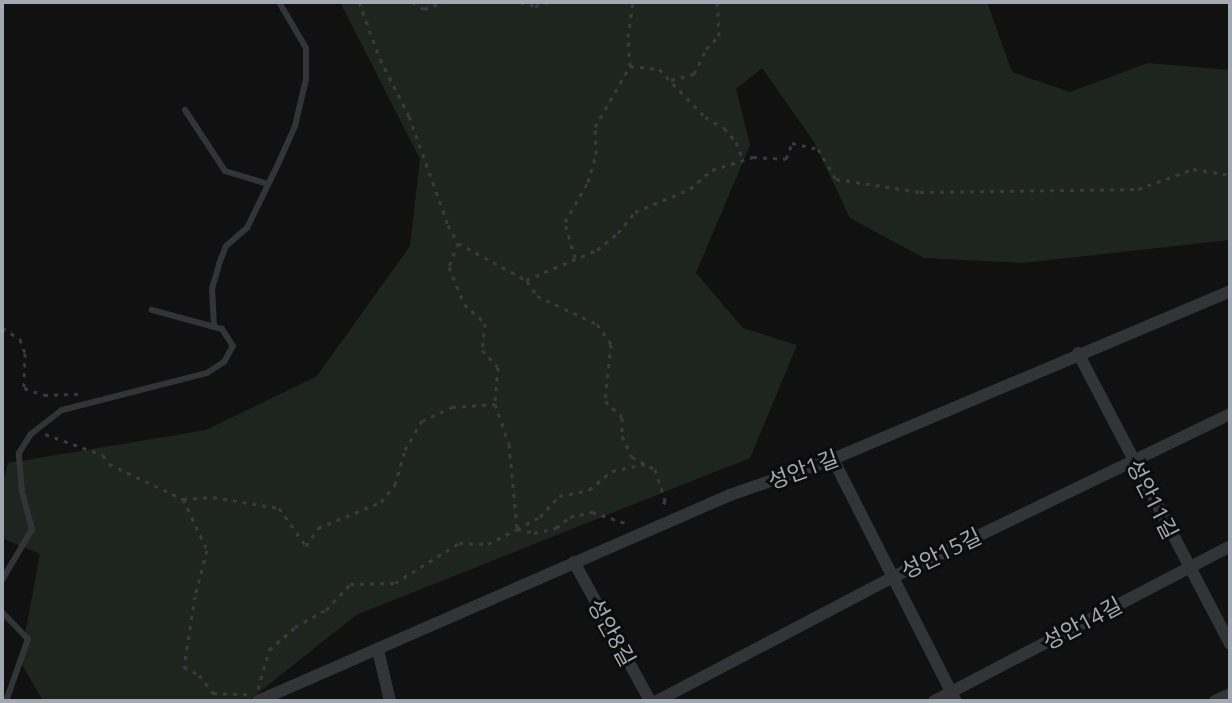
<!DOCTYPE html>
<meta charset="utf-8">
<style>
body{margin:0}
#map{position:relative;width:1232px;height:703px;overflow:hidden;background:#111112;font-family:"Open Sans","Noto Sans KR",sans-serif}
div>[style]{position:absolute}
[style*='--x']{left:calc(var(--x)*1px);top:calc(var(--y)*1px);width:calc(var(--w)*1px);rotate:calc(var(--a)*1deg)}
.green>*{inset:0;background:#1e251e}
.path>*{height:3px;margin-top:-1.5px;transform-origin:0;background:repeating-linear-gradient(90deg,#383a3e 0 4px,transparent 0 10px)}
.service>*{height:6px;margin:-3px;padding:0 3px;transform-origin:3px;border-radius:3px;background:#323437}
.minor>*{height:12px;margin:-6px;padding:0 6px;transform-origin:6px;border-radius:6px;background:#323437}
span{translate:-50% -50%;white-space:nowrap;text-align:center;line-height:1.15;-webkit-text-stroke:6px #0c0c0d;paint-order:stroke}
.street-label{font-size:22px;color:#a3a9b2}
.frame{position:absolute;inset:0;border:4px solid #a3a9b2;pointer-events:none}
</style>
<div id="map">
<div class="green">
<div style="clip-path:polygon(340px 2px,987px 2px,1012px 72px,1070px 92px,1148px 63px,1230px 70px,1230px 240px,1023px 263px,924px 258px,850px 218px,814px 142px,762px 68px,736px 89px,750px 145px,696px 273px,743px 328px,797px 345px,750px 458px,356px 615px,248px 701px,43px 701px,20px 661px,40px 554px,2px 538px,2px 484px,8px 463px,206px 430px,317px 376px,410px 246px,420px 159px)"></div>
</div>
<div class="path">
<div style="--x:359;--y:2;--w:61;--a:69.8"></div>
<div style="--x:380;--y:59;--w:64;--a:63"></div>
<div style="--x:409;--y:116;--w:116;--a:70.3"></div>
<div style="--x:448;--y:225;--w:21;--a:61"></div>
<div style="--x:458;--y:243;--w:77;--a:28.6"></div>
<div style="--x:526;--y:280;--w:77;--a:-22.9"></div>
<div style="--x:597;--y:250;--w:27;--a:-39"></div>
<div style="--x:618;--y:233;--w:27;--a:-51"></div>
<div style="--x:635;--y:212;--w:60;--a:-22.7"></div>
<div style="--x:690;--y:189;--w:29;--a:-41"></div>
<div style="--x:712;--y:170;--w:43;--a:-17.6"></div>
<div style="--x:753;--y:157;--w:33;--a:3"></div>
<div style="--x:786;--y:159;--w:17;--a:-69"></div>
<div style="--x:792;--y:143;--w:27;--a:13"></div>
<div style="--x:818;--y:149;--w:35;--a:59"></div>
<div style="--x:836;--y:179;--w:85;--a:8.8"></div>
<div style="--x:920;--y:192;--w:218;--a:-0.8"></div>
<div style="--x:1138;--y:189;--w:59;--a:-20"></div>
<div style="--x:1193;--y:169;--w:37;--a:9"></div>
<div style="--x:412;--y:2;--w:14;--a:30"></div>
<div style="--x:424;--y:9;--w:21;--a:-19"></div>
<div style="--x:520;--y:2;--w:16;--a:15"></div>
<div style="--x:535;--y:6;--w:15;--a:-16"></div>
<div style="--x:630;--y:66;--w:29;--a:6"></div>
<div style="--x:659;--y:69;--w:66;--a:46.2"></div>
<div style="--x:705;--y:117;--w:22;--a:30"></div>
<div style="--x:724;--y:128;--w:18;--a:49"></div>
<div style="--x:736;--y:142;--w:19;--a:69"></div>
<div style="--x:671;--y:80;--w:24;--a:-15"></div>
<div style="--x:694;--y:74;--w:28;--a:-64"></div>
<div style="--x:706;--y:49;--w:18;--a:-45"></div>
<div style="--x:719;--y:36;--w:34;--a:-93"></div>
<div style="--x:458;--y:243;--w:26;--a:111"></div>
<div style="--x:449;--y:267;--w:40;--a:68"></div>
<div style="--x:464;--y:304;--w:28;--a:42"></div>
<div style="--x:485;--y:323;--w:27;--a:96"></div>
<div style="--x:482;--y:350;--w:23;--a:47"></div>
<div style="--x:498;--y:367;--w:37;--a:95"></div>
<div style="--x:495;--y:404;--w:42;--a:70.7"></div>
<div style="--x:509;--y:444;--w:85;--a:84.6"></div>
<div style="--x:517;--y:529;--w:26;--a:-28"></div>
<div style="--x:540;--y:517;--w:28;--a:-48"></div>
<div style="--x:559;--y:496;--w:31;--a:-11"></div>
<div style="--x:589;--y:490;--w:30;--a:-40"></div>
<div style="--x:612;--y:471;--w:35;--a:-12"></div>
<div style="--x:575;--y:258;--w:37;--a:-106"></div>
<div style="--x:565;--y:222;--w:46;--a:-60.1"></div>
<div style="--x:588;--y:182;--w:29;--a:-74"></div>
<div style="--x:596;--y:154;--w:27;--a:-92"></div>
<div style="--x:595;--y:127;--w:70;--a:-60.2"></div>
<div style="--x:630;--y:66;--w:29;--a:-94"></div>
<div style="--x:628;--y:37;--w:35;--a:-82"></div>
<div style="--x:527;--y:281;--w:18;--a:56"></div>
<div style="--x:537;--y:296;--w:66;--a:25"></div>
<div style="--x:597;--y:324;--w:24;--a:55"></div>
<div style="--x:611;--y:344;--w:57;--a:96"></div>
<div style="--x:605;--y:401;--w:23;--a:43"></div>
<div style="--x:622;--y:417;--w:19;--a:90"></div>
<div style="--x:622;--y:436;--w:23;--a:65"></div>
<div style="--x:632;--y:457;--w:26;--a:28"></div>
<div style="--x:655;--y:469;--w:33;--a:72"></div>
<div style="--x:665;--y:500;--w:10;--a:107"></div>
<div style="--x:2;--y:328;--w:21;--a:31"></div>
<div style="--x:20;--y:339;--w:15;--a:70"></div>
<div style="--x:25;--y:353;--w:35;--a:92"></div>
<div style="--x:24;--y:388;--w:21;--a:19"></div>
<div style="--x:44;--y:395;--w:35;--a:-2"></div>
<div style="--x:45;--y:434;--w:62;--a:19.9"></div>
<div style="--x:103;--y:455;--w:11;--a:56"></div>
<div style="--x:109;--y:464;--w:82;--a:25.3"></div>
<div style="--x:183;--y:499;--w:56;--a:64.8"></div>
<div style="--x:207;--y:550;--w:48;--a:104.6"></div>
<div style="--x:195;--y:596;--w:72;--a:98.8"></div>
<div style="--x:184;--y:667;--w:17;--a:28"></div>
<div style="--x:199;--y:675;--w:23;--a:52"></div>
<div style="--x:213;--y:693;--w:34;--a:2"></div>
<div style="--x:183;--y:499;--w:30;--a:-4"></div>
<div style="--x:213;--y:497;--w:67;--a:9.5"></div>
<div style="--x:279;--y:508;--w:47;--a:54.6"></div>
<div style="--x:306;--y:546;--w:22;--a:-56"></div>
<div style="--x:318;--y:528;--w:68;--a:-22.4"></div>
<div style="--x:381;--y:502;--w:22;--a:-51"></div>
<div style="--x:395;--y:485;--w:36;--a:-74"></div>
<div style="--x:405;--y:450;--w:34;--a:-60"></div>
<div style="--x:422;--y:421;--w:33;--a:-25"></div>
<div style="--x:452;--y:407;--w:43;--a:-4"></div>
<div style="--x:258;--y:689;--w:41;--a:-74.2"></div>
<div style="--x:269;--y:650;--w:35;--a:-41"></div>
<div style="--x:295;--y:627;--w:35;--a:-29"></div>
<div style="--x:326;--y:610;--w:35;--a:-47"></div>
<div style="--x:350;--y:584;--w:45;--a:-1.3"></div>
<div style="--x:395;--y:583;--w:75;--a:-32"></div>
<div style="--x:459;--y:543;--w:29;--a:2"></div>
<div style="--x:488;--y:544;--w:33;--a:-27"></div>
<div style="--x:517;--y:529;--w:17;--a:13"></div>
<div style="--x:534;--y:533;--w:23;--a:-13"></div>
<div style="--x:556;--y:528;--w:18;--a:-38"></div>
<div style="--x:570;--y:517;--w:23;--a:-13"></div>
<div style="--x:592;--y:512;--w:39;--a:18"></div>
</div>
<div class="service">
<div style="--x:185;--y:110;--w:73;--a:56.7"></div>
<div style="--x:225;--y:171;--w:45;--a:16.8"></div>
<div style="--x:214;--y:326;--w:37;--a:-93"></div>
<div style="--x:212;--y:289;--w:26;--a:-74"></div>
<div style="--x:219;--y:264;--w:19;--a:-69"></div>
<div style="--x:226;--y:246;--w:28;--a:-41"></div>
<div style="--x:247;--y:228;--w:73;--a:-64.1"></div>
<div style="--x:279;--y:162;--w:39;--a:-66"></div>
<div style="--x:295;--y:126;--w:48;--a:-76.8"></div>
<div style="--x:306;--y:79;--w:31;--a:-90"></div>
<div style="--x:306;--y:48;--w:53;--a:-120.4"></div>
<div style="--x:2;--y:580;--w:59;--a:-59.5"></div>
<div style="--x:32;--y:529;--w:39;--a:-105"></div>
<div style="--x:22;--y:491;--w:38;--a:-95"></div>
<div style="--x:19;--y:453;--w:22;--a:-58"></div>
<div style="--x:31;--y:434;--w:39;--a:-38"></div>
<div style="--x:62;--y:410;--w:150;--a:-14.3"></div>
<div style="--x:207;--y:373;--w:20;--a:-33"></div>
<div style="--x:224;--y:362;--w:18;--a:-61"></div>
<div style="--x:233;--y:346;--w:20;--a:-123"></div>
<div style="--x:222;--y:329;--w:73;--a:-164.8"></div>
<div style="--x:2;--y:612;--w:37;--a:46"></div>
<div style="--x:28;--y:639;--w:66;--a:109.5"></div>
</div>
<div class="minor">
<div style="--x:1078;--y:353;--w:328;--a:62.4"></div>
<div style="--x:833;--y:459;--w:271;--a:63.1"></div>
<div style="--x:574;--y:562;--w:158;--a:61.3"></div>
<div style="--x:378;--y:650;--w:52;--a:76.8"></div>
<div style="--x:258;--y:701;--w:515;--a:-23.58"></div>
<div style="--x:730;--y:495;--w:109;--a:-19.3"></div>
<div style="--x:833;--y:459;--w:431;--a:-22.9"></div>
<div style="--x:657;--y:701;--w:264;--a:-27.7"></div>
<div style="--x:891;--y:578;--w:377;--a:-25.8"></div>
<div style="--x:934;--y:701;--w:334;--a:-27.6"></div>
<div style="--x:1215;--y:701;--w:17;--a:-25"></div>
</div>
<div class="street-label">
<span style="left:803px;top:469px;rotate:-20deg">성안1길</span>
<span style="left:1153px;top:499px;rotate:63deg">성안11길</span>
<span style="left:941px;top:553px;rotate:-26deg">성안15길</span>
<span style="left:1082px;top:623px;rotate:-28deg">성안14길</span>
<span style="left:612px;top:632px;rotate:61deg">성안8길</span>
</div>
<div class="frame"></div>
</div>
